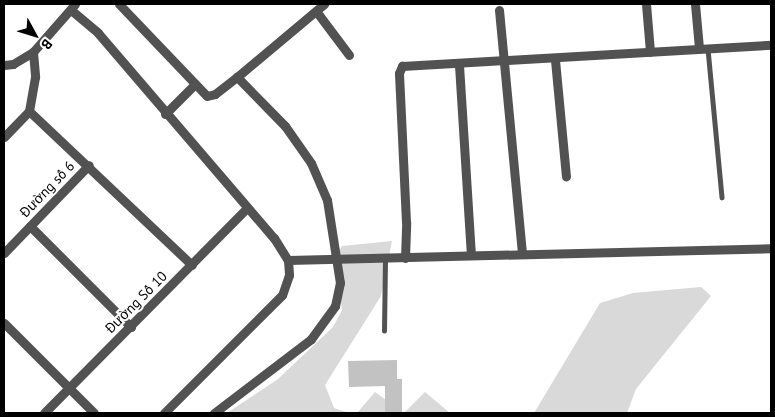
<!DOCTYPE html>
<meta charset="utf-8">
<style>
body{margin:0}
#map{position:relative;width:775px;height:417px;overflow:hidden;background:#fff;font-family:"PT Sans",sans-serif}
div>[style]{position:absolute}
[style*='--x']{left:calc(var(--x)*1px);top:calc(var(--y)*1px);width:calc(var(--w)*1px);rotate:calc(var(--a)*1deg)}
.green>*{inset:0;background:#d9d9d9}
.building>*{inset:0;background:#c2c2c2}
.lane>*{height:4.5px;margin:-2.25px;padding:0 2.25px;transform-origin:2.25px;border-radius:2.25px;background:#525252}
.street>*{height:9px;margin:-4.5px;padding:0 4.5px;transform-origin:4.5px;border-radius:4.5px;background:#525252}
span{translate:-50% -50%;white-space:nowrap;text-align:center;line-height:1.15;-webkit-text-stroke:4px #fff;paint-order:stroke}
.street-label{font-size:14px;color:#000}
.frame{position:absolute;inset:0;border:5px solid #000;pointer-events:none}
.north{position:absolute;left:10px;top:10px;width:50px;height:50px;-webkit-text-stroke:4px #fff;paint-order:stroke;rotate:129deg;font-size:14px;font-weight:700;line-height:20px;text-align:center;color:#000}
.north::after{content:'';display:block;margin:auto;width:18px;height:22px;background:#000;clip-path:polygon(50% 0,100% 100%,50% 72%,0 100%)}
</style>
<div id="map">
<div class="green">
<div style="clip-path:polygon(392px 241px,381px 296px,325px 385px,334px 408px,349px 413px,227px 413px,278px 379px,333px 327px,342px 310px,335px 258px,342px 246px)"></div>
<div style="clip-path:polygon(701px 287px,711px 296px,636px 389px,627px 413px,534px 413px,600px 303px,633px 293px)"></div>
<div style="clip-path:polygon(375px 392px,404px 413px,425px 392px,450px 413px,357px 413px)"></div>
</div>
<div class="building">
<div style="clip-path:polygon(397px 360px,397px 379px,402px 379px,402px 413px,385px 413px,385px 386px,349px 387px,348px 361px)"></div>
</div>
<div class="lane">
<div style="--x:708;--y:49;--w:149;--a:84.6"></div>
<div style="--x:384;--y:331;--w:73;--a:-89.2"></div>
</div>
<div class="street">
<div style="--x:75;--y:4;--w:64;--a:131.2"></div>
<div style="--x:33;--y:52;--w:25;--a:85"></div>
<div style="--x:35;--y:77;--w:35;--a:100"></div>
<div style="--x:29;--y:111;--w:224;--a:43.4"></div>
<div style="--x:119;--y:4;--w:127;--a:46.3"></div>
<div style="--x:207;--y:96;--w:8;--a:-14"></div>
<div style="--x:215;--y:94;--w:28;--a:-38"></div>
<div style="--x:237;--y:77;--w:114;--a:-40"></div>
<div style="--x:646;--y:4;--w:48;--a:85.2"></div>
<div style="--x:695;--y:4;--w:44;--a:84.8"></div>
<div style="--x:71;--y:10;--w:35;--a:40"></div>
<div style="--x:98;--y:33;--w:270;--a:49.4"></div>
<div style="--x:274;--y:238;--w:26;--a:58"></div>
<div style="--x:288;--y:260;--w:15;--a:86"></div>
<div style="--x:289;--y:275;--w:21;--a:109"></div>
<div style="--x:282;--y:295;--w:167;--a:135"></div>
<div style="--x:499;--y:10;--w:245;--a:84.6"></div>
<div style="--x:316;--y:11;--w:55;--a:53.1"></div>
<div style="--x:555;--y:60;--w:117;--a:84.6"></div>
<div style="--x:4;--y:65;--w:9;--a:-6"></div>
<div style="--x:13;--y:64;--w:23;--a:-31"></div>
<div style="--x:459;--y:65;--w:190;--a:86.4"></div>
<div style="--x:165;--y:114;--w:41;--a:-45"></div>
<div style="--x:4;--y:137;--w:36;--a:-46"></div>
<div style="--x:30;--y:226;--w:143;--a:45"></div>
<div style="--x:4;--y:253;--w:122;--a:-46"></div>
<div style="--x:405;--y:258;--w:36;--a:-88"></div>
<div style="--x:406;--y:222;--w:149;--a:-92.7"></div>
<div style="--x:399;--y:73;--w:8;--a:-67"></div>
<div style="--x:402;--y:66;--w:370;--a:-3.3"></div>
<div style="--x:288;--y:260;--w:483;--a:-1.4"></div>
<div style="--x:4;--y:323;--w:127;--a:45"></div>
<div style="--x:44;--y:413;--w:289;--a:-45.3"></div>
<div style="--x:214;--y:413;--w:122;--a:-37.3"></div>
<div style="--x:311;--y:339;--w:41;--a:-54"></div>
<div style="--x:335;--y:306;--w:24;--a:-78"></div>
<div style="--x:340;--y:283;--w:84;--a:-98.9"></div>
<div style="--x:327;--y:200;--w:40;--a:-113.4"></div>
<div style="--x:311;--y:163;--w:45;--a:-125.1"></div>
<div style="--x:285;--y:126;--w:69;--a:-134.4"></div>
</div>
<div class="street-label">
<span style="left:47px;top:189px;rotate:-46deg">Đường số 6</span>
<span style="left:136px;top:302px;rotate:-45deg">Đường Số 10</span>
</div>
<div class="frame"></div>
<div class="north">B</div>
</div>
